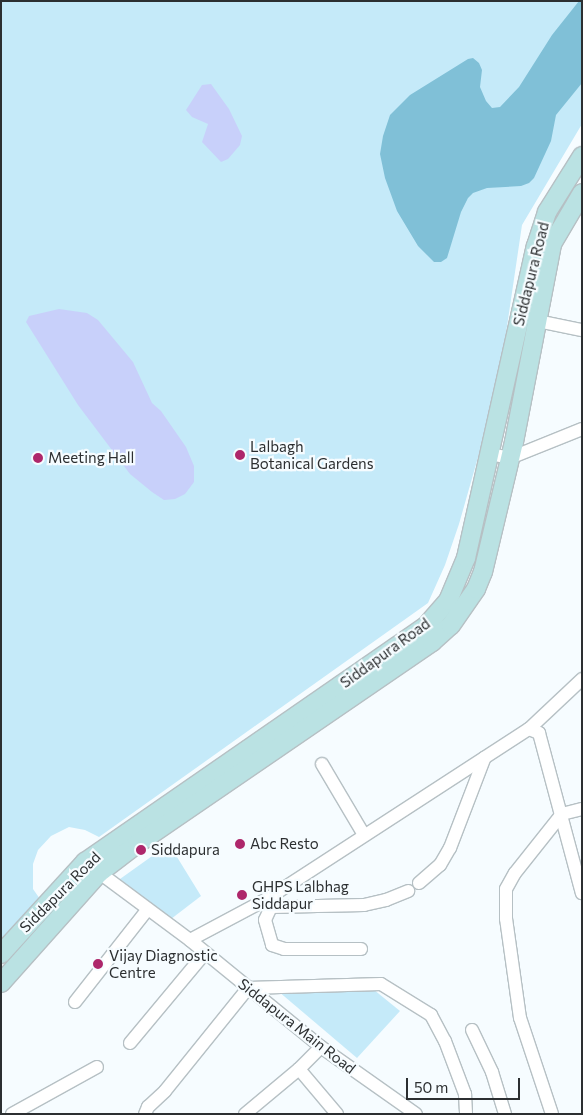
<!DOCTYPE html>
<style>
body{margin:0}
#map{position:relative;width:583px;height:1115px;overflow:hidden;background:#f6fcff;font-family:Commissioner,sans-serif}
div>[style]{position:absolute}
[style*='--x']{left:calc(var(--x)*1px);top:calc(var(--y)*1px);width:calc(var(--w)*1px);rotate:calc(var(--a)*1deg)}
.green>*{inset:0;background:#c5eaf9}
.forest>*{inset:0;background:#80c0d7}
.water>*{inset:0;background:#c8d0fa}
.roads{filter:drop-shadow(1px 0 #b6c0c4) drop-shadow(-1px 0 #b6c0c4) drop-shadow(0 1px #b6c0c4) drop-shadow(0 -1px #b6c0c4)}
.street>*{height:12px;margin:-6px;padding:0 6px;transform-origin:6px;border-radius:6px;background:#fff}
.secondary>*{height:18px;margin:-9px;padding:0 9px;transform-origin:9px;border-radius:9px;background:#bae2e3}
.dots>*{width:14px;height:14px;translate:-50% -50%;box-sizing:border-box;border:2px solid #f6fcff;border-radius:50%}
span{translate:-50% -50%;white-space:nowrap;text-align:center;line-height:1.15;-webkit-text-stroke:4.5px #f6fcff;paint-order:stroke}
.street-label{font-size:15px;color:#2c2f31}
.poi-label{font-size:15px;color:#2c2f31}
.left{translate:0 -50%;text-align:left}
.frame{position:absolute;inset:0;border:2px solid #2c2f31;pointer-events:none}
.scale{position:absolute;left:406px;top:1078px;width:114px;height:22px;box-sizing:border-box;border:2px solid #2c2f31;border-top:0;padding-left:6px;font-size:15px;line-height:18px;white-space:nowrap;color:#2c2f31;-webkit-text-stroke:4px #f6fcff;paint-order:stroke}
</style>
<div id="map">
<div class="green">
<div style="clip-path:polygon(1px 1px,582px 1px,582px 124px,522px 225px,498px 387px,459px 524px,445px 565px,428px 603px,99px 837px,85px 830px,69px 827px,51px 836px,38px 850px,33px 864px,33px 889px,40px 899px,1px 943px)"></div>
<div style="clip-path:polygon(169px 844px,201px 896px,171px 919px,120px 879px)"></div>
<div style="clip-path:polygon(368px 985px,400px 1011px,357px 1058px,278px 991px)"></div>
</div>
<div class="forest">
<div style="clip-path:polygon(579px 1px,582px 1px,582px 83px,556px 115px,551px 141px,534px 178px,529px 183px,521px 186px,487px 188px,473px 193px,468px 198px,461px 212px,447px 258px,441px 262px,434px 262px,418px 246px,397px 211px,385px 178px,380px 154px,383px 136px,390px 115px,410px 95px,468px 59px,473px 58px,479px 63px,482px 70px,480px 87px,486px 101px,492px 108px,500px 107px,519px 87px,552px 35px)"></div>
</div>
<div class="water">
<div style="clip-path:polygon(211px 84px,229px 109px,242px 136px,240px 145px,228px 159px,221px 162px,202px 142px,208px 124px,192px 117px,186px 110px,202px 85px)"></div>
<div style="clip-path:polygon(59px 309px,87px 313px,98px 320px,133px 362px,152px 403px,161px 411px,186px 447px,194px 466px,194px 482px,185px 494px,175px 499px,164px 500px,152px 492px,130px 474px,78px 405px,26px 322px,29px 316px)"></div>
</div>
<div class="roads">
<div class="street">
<div style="--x:538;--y:321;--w:45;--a:11.6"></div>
<div style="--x:490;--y:454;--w:20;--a:11"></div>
<div style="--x:510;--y:458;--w:78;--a:-21.9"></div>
<div style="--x:529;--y:729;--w:73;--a:-43.3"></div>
<div style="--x:322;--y:764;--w:82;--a:59.4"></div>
<div style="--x:93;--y:868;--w:121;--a:36.6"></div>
<div style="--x:190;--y:940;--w:169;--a:39.2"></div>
<div style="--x:321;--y:1047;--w:116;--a:35.2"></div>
<div style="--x:419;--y:883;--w:28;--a:-41"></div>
<div style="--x:440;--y:865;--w:20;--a:-60"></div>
<div style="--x:450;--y:848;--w:97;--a:-69"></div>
<div style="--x:262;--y:902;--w:10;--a:29"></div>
<div style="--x:271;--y:907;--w:93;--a:-1.2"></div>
<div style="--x:364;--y:905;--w:23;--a:-13"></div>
<div style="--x:386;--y:900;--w:24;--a:-22"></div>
<div style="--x:271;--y:907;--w:14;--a:115"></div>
<div style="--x:265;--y:920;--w:26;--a:74"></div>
<div style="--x:272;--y:945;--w:13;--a:18"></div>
<div style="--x:284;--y:949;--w:77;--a:0"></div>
<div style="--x:190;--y:940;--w:87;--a:-28"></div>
<div style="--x:267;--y:899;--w:312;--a:-33"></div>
<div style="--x:529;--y:729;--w:11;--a:22"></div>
<div style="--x:539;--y:733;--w:166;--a:75"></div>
<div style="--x:75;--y:1002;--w:118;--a:-51.9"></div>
<div style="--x:472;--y:1030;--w:47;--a:64.5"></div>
<div style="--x:492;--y:1072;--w:44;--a:72.8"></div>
<div style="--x:130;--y:1043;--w:117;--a:-50.2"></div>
<div style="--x:299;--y:1069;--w:59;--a:49.8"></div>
<div style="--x:12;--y:1114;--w:97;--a:-28.9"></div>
<div style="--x:145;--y:1114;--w:8;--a:-67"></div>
<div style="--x:148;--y:1107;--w:23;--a:-43"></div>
<div style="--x:165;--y:1091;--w:132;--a:-51.1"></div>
<div style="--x:248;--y:988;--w:133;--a:-1.7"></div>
<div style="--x:381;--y:984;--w:59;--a:31.8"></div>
<div style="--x:431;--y:1015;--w:30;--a:62"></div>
<div style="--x:445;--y:1041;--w:57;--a:69.3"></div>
<div style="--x:465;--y:1094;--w:20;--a:87"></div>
<div style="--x:245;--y:1114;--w:70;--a:-39.8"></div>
<div style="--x:299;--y:1069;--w:31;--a:-45"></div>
<div style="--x:552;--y:1114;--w:101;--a:-108.4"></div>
<div style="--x:520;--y:1018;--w:100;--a:-98"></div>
<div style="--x:506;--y:919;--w:30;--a:-90"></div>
<div style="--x:506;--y:889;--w:18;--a:-61"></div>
<div style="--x:515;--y:873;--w:75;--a:-51.5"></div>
<div style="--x:562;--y:814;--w:21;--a:-14"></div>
</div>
<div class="secondary">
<div style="--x:1;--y:954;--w:125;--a:-47.6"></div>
<div style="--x:85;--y:862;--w:415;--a:-34.7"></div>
<div style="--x:426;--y:626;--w:33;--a:-49"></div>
<div style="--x:448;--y:601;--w:47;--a:-67.3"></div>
<div style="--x:466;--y:558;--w:320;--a:-77.4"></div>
<div style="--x:536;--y:246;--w:36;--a:-72"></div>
<div style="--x:547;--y:212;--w:66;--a:-58"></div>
<div style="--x:1;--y:983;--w:147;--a:-48.3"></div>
<div style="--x:99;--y:873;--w:48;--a:-37.3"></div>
<div style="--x:137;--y:844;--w:358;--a:-34.4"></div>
<div style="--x:432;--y:642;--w:25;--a:-42"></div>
<div style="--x:451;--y:625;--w:44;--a:-55.2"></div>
<div style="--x:476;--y:589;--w:18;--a:-68"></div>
<div style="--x:483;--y:572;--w:134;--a:-76.6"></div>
<div style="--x:514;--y:442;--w:202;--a:-79.1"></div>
<div style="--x:552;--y:244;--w:59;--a:-59.5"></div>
</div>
</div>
<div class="dots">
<div style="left:240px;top:455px;background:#ae276b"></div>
<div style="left:38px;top:458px;background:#ae276b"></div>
<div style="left:240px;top:844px;background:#ae276b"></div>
<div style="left:141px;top:850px;background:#ae276b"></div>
<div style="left:242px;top:895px;background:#ae276b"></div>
<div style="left:98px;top:964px;background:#ae276b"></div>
</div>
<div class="street-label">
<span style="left:531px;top:274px;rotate:-76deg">Siddapura Road</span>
<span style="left:385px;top:653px;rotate:-36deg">Siddapura Road</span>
<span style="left:60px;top:892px;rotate:-45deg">Siddapura Road</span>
<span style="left:297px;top:1026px;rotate:38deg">Siddapura Main Road</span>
</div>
<div class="poi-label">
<span class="left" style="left:250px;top:455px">Lalbagh<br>Botanical Gardens</span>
<span class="left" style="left:48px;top:458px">Meeting Hall</span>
<span class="left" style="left:250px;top:844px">Abc Resto</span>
<span class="left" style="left:151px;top:850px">Siddapura</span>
<span class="left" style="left:252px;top:895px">GHPS Lalbhag<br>Siddapur</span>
<span class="left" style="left:109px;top:964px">Vijay Diagnostic<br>Centre</span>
</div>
<div class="frame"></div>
<div class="scale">50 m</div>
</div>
